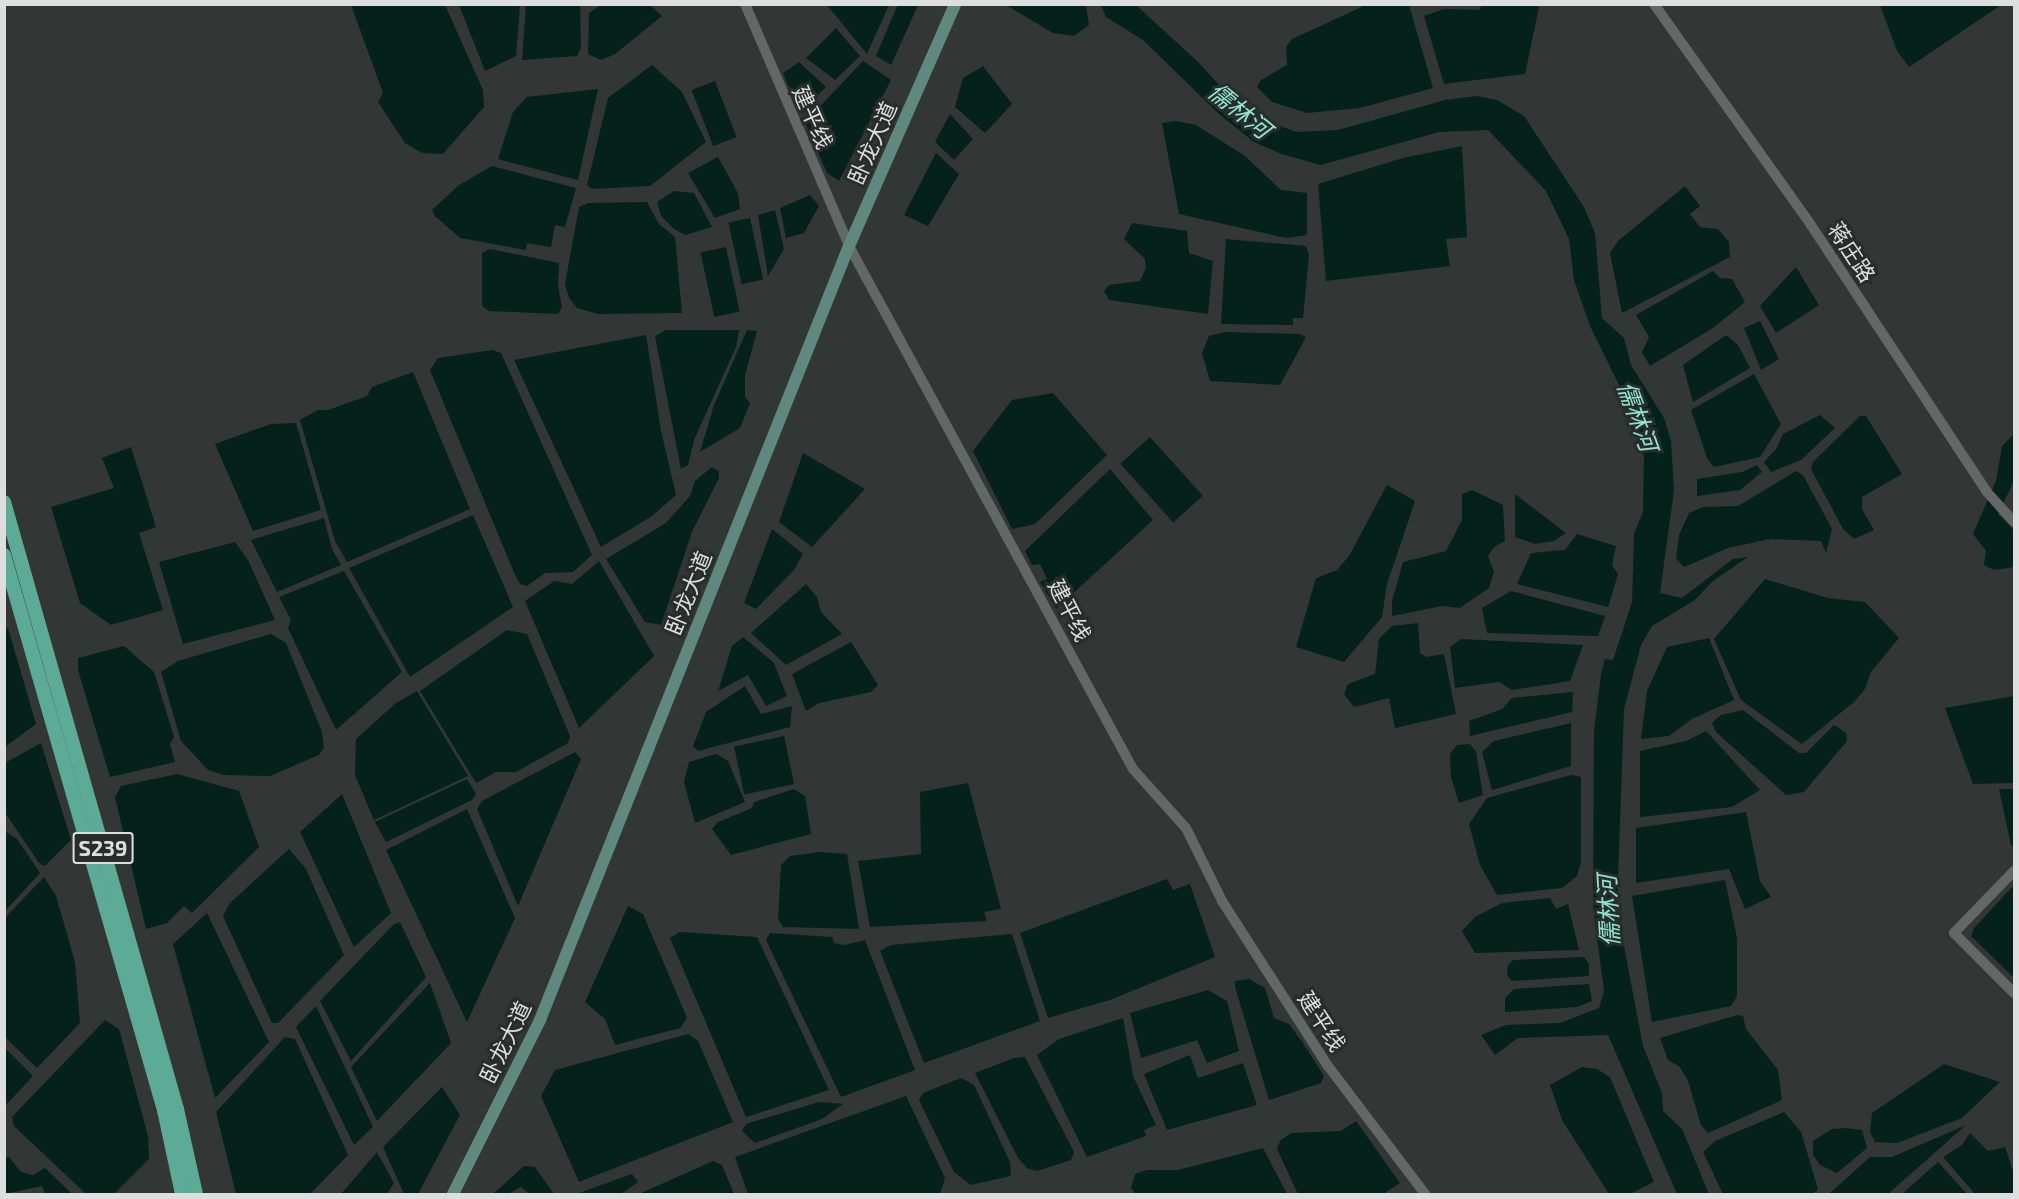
<!DOCTYPE html>
<meta charset="utf-8">
<style>
body{margin:0}
#map{position:relative;width:2019px;height:1199px;overflow:hidden;background:#323634;font-family:"Exo 2","Noto Sans SC",sans-serif}
div>[style]{position:absolute}
[style*='--x']{left:calc(var(--x)*1px);top:calc(var(--y)*1px);width:calc(var(--w)*1px);rotate:calc(var(--a)*1deg)}
.water>*{inset:0;background:#05221a;transform-origin:0 0}
.tertiary>*{height:10px;margin:-5px;padding:0 5px;transform-origin:5px;border-radius:5px;background:#636866}
.secondary>*{height:12px;margin:-6px;padding:0 6px;transform-origin:6px;border-radius:6px;background:#5f897e}
.primary>*{height:14px;margin:-7px;padding:0 7px;transform-origin:7px;border-radius:7px;background:#5cab96}
span{translate:-50% -50%;white-space:nowrap;text-align:center;line-height:1.15;-webkit-text-stroke:6px #282c2a;paint-order:stroke}
.shield-label span{padding:2px 4px;background:#282c2a;border:2px solid;border-radius:4px;-webkit-text-stroke-width:0}
.shield-label{font-size:21px;color:#dcdfde;font-weight:700}
.street-label{font-size:22px;color:#dcdfde}
.water-label{font-size:24px;color:#8ee6cc;font-style:italic}
.frame{position:absolute;inset:0;border:6px solid #dcdfde;pointer-events:none}
</style>
<div id="map">
<div class="water">
<div style="clip-path:polygon(898px 4px,918px 5px,891px 65px,876px 56px)"></div>
<div style="clip-path:polygon(1532px 4px,1539px 7px,1525px 74px,1444px 84px,1424px 16px,1444px 9px,1480px 10px,1481px 5px)"></div>
<div style="clip-path:polygon(351px 5px,445px 5px,483px 90px,484px 107px,443px 154px,422px 153px,405px 143px,378px 102px,383px 93px)"></div>
<div style="clip-path:polygon(459px 5px,520px 5px,516px 56px,485px 71px)"></div>
<div style="clip-path:polygon(526px 5px,580px 5px,581px 48px,577px 56px,522px 60px)"></div>
<div style="clip-path:polygon(601px 5px,650px 5px,662px 16px,615px 54px,601px 60px,588px 54px,589px 13px)"></div>
<div style="clip-path:polygon(827px 5px,889px 5px,867px 54px)"></div>
<div style="clip-path:polygon(1006px 5px,1086px 5px,1089px 25px,1074px 36px,1053px 33px)"></div>
<div style="clip-path:polygon(1101px 5px,1136px 5px,1199px 63px,1244px 112px,1296px 132px,1338px 130px,1445px 100px,1477px 96px,1497px 100px,1524px 116px,1584px 207px,1595px 233px,1602px 318px,1624px 338px,1631px 365px,1664px 418px,1671px 441px,1674px 490px,1660px 593px,1682px 598px,1733px 559px,1748px 557px,1713px 581px,1695px 600px,1652px 626px,1641px 645px,1624px 709px,1617px 907px,1630px 978px,1643px 1046px,1662px 1093px,1663px 1111px,1682px 1129px,1709px 1194px,1677px 1194px,1608px 1035px,1518px 1038px,1495px 1055px,1481px 1035px,1506px 1025px,1560px 1023px,1599px 1008px,1604px 991px,1593px 907px,1594px 731px,1601px 674px,1605px 659px,1613px 660px,1632px 602px,1634px 534px,1643px 512px,1644px 458px,1637px 422px,1590px 326px,1574px 280px,1569px 239px,1546px 191px,1488px 130px,1439px 132px,1321px 165px,1281px 154px,1254px 142px,1219px 114px,1143px 40px,1106px 17px)"></div>
<div style="clip-path:polygon(1409px 5px,1433px 88px,1360px 108px,1307px 113px,1272px 102px,1257px 87px,1261px 80px,1287px 65px,1286px 47px,1292px 39px,1366px 5px)"></div>
<div style="clip-path:polygon(1880px 5px,1880px 4px,2001px 5px,1909px 67px,1897px 51px)"></div>
<div style="clip-path:polygon(836px 28px,860px 56px,835px 80px,806px 58px)"></div>
<div style="clip-path:polygon(863px 61px,891px 80px,839px 181px,827px 173px,805px 122px)"></div>
<div style="clip-path:polygon(799px 62px,826px 87px,804px 109px,794px 100px,783px 73px)"></div>
<div style="clip-path:polygon(652px 65px,682px 92px,706px 142px,650px 186px,592px 189px,587px 185px,608px 98px)"></div>
<div style="clip-path:polygon(983px 66px,1012px 104px,985px 133px,955px 107px,963px 78px)"></div>
<div style="left:715px;top:81px;width:60px;height:25px;rotate:69deg"></div>
<div style="clip-path:polygon(598px 89px,578px 180px,498px 159px,513px 112px,527px 97px)"></div>
<div style="clip-path:polygon(950px 114px,973px 139px,954px 160px,935px 142px)"></div>
<div style="clip-path:polygon(1176px 121px,1196px 125px,1245px 156px,1281px 190px,1307px 193px,1307px 235px,1286px 238px,1179px 214px,1162px 123px)"></div>
<div style="clip-path:polygon(1462px 146px,1467px 237px,1446px 239px,1450px 266px,1326px 281px,1318px 184px,1403px 158px)"></div>
<div style="clip-path:polygon(936px 153px,959px 174px,928px 226px,904px 215px)"></div>
<div style="clip-path:polygon(718px 157px,738px 193px,740px 209px,715px 218px,688px 173px)"></div>
<div style="clip-path:polygon(492px 166px,576px 188px,565px 227px,555px 225px,551px 247px,527px 243px,526px 250px,460px 238px,435px 216px,432px 210px,459px 185px)"></div>
<div style="clip-path:polygon(1685px 186px,1700px 206px,1690px 214px,1700px 227px,1718px 229px,1729px 242px,1730px 257px,1622px 313px,1610px 253px,1618px 241px)"></div>
<div style="clip-path:polygon(674px 191px,694px 193px,712px 227px,685px 235px,674px 229px,661px 216px,657px 202px)"></div>
<div style="clip-path:polygon(810px 195px,819px 206px,804px 233px,786px 238px,780px 208px)"></div>
<div style="clip-path:polygon(647px 202px,659px 224px,675px 237px,682px 313px,598px 314px,577px 308px,569px 298px,565px 284px,579px 207px,588px 203px)"></div>
<div style="clip-path:polygon(775px 210px,784px 249px,768px 276px,758px 215px)"></div>
<div style="left:750px;top:218px;width:63px;height:22px;rotate:78deg"></div>
<div style="clip-path:polygon(1132px 223px,1187px 231px,1189px 253px,1213px 261px,1208px 314px,1109px 300px,1104px 291px,1109px 285px,1140px 281px,1146px 268px,1145px 259px,1124px 239px)"></div>
<div style="clip-path:polygon(1226px 239px,1306px 246px,1309px 255px,1303px 318px,1293px 318px,1293px 325px,1221px 324px)"></div>
<div style="left:726px;top:247px;width:66px;height:26px;rotate:78deg"></div>
<div style="clip-path:polygon(490px 249px,559px 263px,558px 286px,562px 307px,558px 314px,489px 311px,482px 306px,482px 253px)"></div>
<div style="clip-path:polygon(1796px 267px,1819px 305px,1776px 333px,1760px 306px)"></div>
<div style="clip-path:polygon(1713px 271px,1720px 278px,1732px 279px,1745px 302px,1713px 328px,1650px 366px,1642px 352px,1649px 337px,1636px 315px)"></div>
<div style="clip-path:polygon(1760px 321px,1779px 359px,1761px 370px,1744px 328px)"></div>
<div style="clip-path:polygon(666px 330px,739px 330px,736px 347px,694px 440px,688px 465px,681px 469px,655px 336px)"></div>
<div style="clip-path:polygon(747px 330px,757px 331px,745px 375px,745px 397px,750px 403px,740px 428px,700px 452px,714px 405px)"></div>
<div style="clip-path:polygon(1225px 332px,1299px 334px,1306px 337px,1280px 385px,1210px 381px,1202px 353px,1209px 336px)"></div>
<div style="clip-path:polygon(646px 335px,661px 431px,676px 495px,652px 516px,601px 547px,514px 360px)"></div>
<div style="clip-path:polygon(1726px 335px,1738px 345px,1750px 368px,1693px 402px,1683px 365px)"></div>
<div style="clip-path:polygon(493px 350px,501px 353px,592px 555px,573px 572px,545px 573px,527px 586px,520px 584px,515px 575px,430px 370px,438px 358px)"></div>
<div style="clip-path:polygon(413px 372px,470px 509px,347px 562px,335px 541px,300px 420px,318px 410px,328px 410px,367px 396px,372px 387px)"></div>
<div style="clip-path:polygon(1754px 374px,1781px 424px,1760px 457px,1714px 467px,1707px 458px,1691px 410px)"></div>
<div style="clip-path:polygon(1053px 393px,1107px 455px,1035px 524px,1012px 529px,973px 451px,1012px 400px)"></div>
<div style="clip-path:polygon(1820px 415px,1835px 428px,1801px 460px,1771px 472px,1764px 462px,1776px 449px,1783px 434px)"></div>
<div style="clip-path:polygon(1860px 416px,1866px 416px,1902px 474px,1862px 497px,1862px 509px,1874px 530px,1854px 539px,1843px 529px,1811px 469px,1813px 462px)"></div>
<div style="clip-path:polygon(296px 423px,321px 510px,253px 531px,215px 444px,271px 424px)"></div>
<div style="clip-path:polygon(2014px 434px,2014px 481px,1998px 514px,2014px 530px,2014px 567px,1994px 570px,1984px 565px,1986px 551px,1973px 534px,1996px 481px,2002px 446px)"></div>
<div style="left:1150px;top:437px;width:79px;height:40px;rotate:48deg"></div>
<div style="clip-path:polygon(131px 447px,156px 527px,139px 533px,163px 610px,111px 625px,80px 603px,51px 507px,114px 488px,102px 458px)"></div>
<div style="clip-path:polygon(803px 453px,865px 489px,812px 547px,779px 522px)"></div>
<div style="clip-path:polygon(1757px 465px,1762px 472px,1740px 490px,1697px 496px,1697px 479px,1742px 472px)"></div>
<div style="clip-path:polygon(712px 467px,719px 471px,719px 478px,692px 532px,661px 625px,645px 622px,606px 559px,666px 523px,690px 496px,695px 481px)"></div>
<div style="clip-path:polygon(1110px 469px,1153px 520px,1056px 609px,1040px 582px,1047px 579px,1040px 564px,1032px 565px,1025px 551px)"></div>
<div style="clip-path:polygon(1796px 471px,1803px 475px,1832px 529px,1826px 553px,1821px 541px,1770px 539px,1728px 548px,1684px 567px,1676px 559px,1679px 535px,1689px 513px,1703px 507px,1738px 506px)"></div>
<div style="clip-path:polygon(1387px 485px,1415px 501px,1387px 584px,1382px 617px,1344px 662px,1296px 647px,1316px 578px,1337px 570px,1349px 556px)"></div>
<div style="clip-path:polygon(1472px 490px,1503px 505px,1505px 541px,1494px 547px,1488px 556px,1494px 572px,1489px 588px,1460px 608px,1442px 606px,1392px 616px,1392px 601px,1403px 562px,1446px 551px,1462px 520px,1462px 494px)"></div>
<div style="clip-path:polygon(1515px 494px,1566px 533px,1554px 541px,1535px 544px,1515px 537px)"></div>
<div style="clip-path:polygon(473px 515px,513px 607px,410px 677px,349px 568px)"></div>
<div style="clip-path:polygon(324px 518px,332px 549px,341px 565px,277px 592px,251px 540px)"></div>
<div style="clip-path:polygon(772px 529px,803px 554px,794px 570px,756px 609px,744px 603px)"></div>
<div style="clip-path:polygon(1577px 534px,1616px 546px,1612px 565px,1618px 574px,1608px 607px,1517px 584px,1531px 553px,1565px 550px)"></div>
<div style="clip-path:polygon(235px 542px,248px 560px,275px 620px,183px 644px,159px 562px)"></div>
<div style="clip-path:polygon(599px 561px,654px 656px,579px 728px,525px 601px,554px 581px,572px 584px)"></div>
<div style="clip-path:polygon(344px 571px,402px 672px,336px 730px,288px 628px,291px 620px,279px 597px)"></div>
<div style="clip-path:polygon(1765px 579px,1828px 598px,1865px 602px,1899px 638px,1871px 672px,1865px 689px,1854px 702px,1802px 744px,1741px 700px,1714px 639px)"></div>
<div style="clip-path:polygon(806px 584px,817px 597px,821px 612px,842px 634px,786px 665px,751px 633px)"></div>
<div style="clip-path:polygon(1511px 591px,1605px 616px,1598px 636px,1487px 633px,1482px 608px)"></div>
<div style="clip-path:polygon(1418px 623px,1420px 653px,1426px 657px,1444px 654px,1456px 714px,1395px 728px,1389px 698px,1354px 707px,1344px 694px,1348px 684px,1375px 674px,1379px 639px,1392px 626px)"></div>
<div style="clip-path:polygon(8px 628px,36px 724px,5px 747px,4px 630px)"></div>
<div style="clip-path:polygon(507px 630px,527px 634px,570px 736px,568px 743px,516px 772px,496px 772px,476px 783px,420px 691px)"></div>
<div style="clip-path:polygon(271px 634px,286px 643px,322px 732px,324px 748px,319px 755px,270px 776px,224px 775px,208px 770px,181px 741px,161px 672px,178px 661px)"></div>
<div style="clip-path:polygon(743px 637px,774px 663px,787px 696px,766px 706px,748px 675px,718px 691px,732px 646px)"></div>
<div style="clip-path:polygon(1709px 638px,1734px 700px,1692px 719px,1669px 736px,1641px 739px,1647px 691px,1667px 647px)"></div>
<div style="clip-path:polygon(1461px 639px,1583px 645px,1570px 681px,1512px 690px,1499px 682px,1455px 688px,1450px 647px)"></div>
<div style="clip-path:polygon(851px 642px,878px 685px,871px 692px,819px 703px,806px 711px,792px 674px)"></div>
<div style="clip-path:polygon(124px 646px,154px 672px,174px 737px,170px 744px,175px 762px,110px 777px,78px 670px,78px 658px)"></div>
<div style="clip-path:polygon(745px 686px,761px 714px,792px 706px,790px 727px,698px 751px,693px 746px,706px 712px)"></div>
<div style="clip-path:polygon(417px 691px,468px 776px,374px 820px,355px 775px,356px 739px,396px 703px)"></div>
<div style="clip-path:polygon(1573px 692px,1572px 712px,1470px 736px,1469px 721px,1502px 709px,1512px 698px)"></div>
<div style="clip-path:polygon(2014px 696px,2014px 783px,1973px 784px,1945px 708px)"></div>
<div style="clip-path:polygon(1743px 710px,1799px 753px,1806px 753px,1834px 725px,1846px 733px,1847px 741px,1804px 792px,1786px 795px,1716px 732px,1712px 723px,1721px 715px)"></div>
<div style="clip-path:polygon(1571px 723px,1571px 766px,1492px 790px,1482px 752px,1494px 741px)"></div>
<div style="clip-path:polygon(1706px 731px,1760px 790px,1732px 807px,1640px 817px,1640px 751px,1686px 741px)"></div>
<div style="left:784px;top:736px;width:49px;height:51px;rotate:78deg"></div>
<div style="clip-path:polygon(41px 743px,71px 840px,45px 866px,39px 863px,4px 811px,5px 763px)"></div>
<div style="clip-path:polygon(1470px 744px,1476px 752px,1483px 795px,1459px 803px,1451px 777px,1450px 754px,1457px 745px)"></div>
<div style="clip-path:polygon(575px 752px,581px 759px,518px 906px,477px 809px,482px 801px)"></div>
<div style="clip-path:polygon(716px 754px,728px 761px,745px 802px,695px 823px,684px 782px,689px 762px)"></div>
<div style="clip-path:polygon(177px 774px,239px 791px,259px 847px,192px 913px,184px 906px,167px 923px,146px 929px,115px 797px,121px 786px)"></div>
<div style="clip-path:polygon(1571px 775px,1581px 777px,1581px 862px,1577px 876px,1562px 888px,1497px 895px,1480px 865px,1469px 824px,1487px 798px)"></div>
<div style="clip-path:polygon(467px 779px,476px 794px,472px 800px,386px 842px,375px 822px)"></div>
<div style="clip-path:polygon(968px 783px,1001px 909px,984px 912px,987px 921px,870px 927px,858px 861px,921px 854px,920px 792px)"></div>
<div style="clip-path:polygon(794px 789px,805px 796px,811px 834px,731px 855px,712px 829px,718px 822px,752px 808px,754px 802px)"></div>
<div style="clip-path:polygon(1999px 789px,2014px 789px,2014px 848px,2011px 845px)"></div>
<div style="clip-path:polygon(342px 794px,391px 913px,354px 947px,300px 832px)"></div>
<div style="clip-path:polygon(467px 809px,515px 918px,467px 1022px,386px 850px)"></div>
<div style="clip-path:polygon(1746px 812px,1760px 881px,1771px 897px,1745px 909px,1729px 869px,1636px 883px,1636px 828px)"></div>
<div style="clip-path:polygon(5px 831px,17px 839px,40px 873px,5px 911px)"></div>
<div style="clip-path:polygon(289px 849px,306px 869px,344px 955px,278px 1023px,272px 1023px,223px 916px,230px 903px)"></div>
<div style="clip-path:polygon(820px 852px,847px 854px,859px 929px,783px 927px,778px 919px,781px 865px,790px 856px)"></div>
<div style="clip-path:polygon(44px 877px,56px 896px,75px 962px,80px 1023px,37px 1068px,5px 1037px,4px 919px)"></div>
<div style="clip-path:polygon(1167px 879px,1173px 890px,1190px 884px,1215px 957px,1110px 1000px,1048px 1018px,1020px 933px)"></div>
<div style="clip-path:polygon(1725px 880px,1737px 938px,1737px 996px,1731px 1006px,1652px 1022px,1632px 896px)"></div>
<div style="clip-path:polygon(2014px 885px,2014px 978px,1971px 936px,1974px 928px)"></div>
<div style="clip-path:polygon(1550px 898px,1556px 909px,1568px 904px,1579px 950px,1475px 953px,1462px 931px,1475px 917px,1502px 903px)"></div>
<div style="clip-path:polygon(628px 906px,643px 914px,687px 1018px,680px 1028px,615px 1045px,605px 1019px,585px 1002px)"></div>
<div style="clip-path:polygon(207px 913px,269px 1042px,215px 1098px,173px 944px)"></div>
<div style="clip-path:polygon(400px 922px,426px 977px,351px 1061px,320px 1001px,394px 924px)"></div>
<div style="clip-path:polygon(680px 932px,757px 937px,829px 1090px,746px 1117px,670px 938px)"></div>
<div style="clip-path:polygon(770px 933px,832px 937px,834px 943px,845px 945px,865px 940px,915px 1070px,841px 1097px,766px 940px)"></div>
<div style="clip-path:polygon(1012px 934px,1040px 1021px,924px 1063px,880px 951px,891px 945px)"></div>
<div style="clip-path:polygon(1584px 957px,1589px 964px,1589px 976px,1512px 981px,1507px 975px,1508px 965px,1513px 960px)"></div>
<div style="clip-path:polygon(1249px 979px,1265px 988px,1274px 1018px,1289px 1024px,1303px 1043px,1324px 1076px,1321px 1083px,1269px 1100px,1235px 987px,1235px 981px)"></div>
<div style="clip-path:polygon(430px 983px,451px 1043px,377px 1121px,351px 1067px)"></div>
<div style="clip-path:polygon(1589px 984px,1592px 1001px,1577px 1007px,1505px 1012px,1505px 998px,1514px 989px)"></div>
<div style="clip-path:polygon(1208px 990px,1227px 1001px,1239px 1051px,1207px 1063px,1197px 1040px,1141px 1058px,1130px 1013px)"></div>
<div style="clip-path:polygon(316px 1006px,373px 1127px,354px 1145px,296px 1027px)"></div>
<div style="clip-path:polygon(1737px 1015px,1743px 1016px,1746px 1029px,1778px 1070px,1782px 1100px,1708px 1133px,1701px 1125px,1688px 1081px,1679px 1066px,1668px 1060px,1660px 1038px)"></div>
<div style="clip-path:polygon(1123px 1018px,1133px 1076px,1156px 1125px,1144px 1130px,1146px 1136px,1087px 1157px,1037px 1055px,1059px 1039px)"></div>
<div style="clip-path:polygon(105px 1020px,119px 1029px,148px 1136px,149px 1159px,114px 1194px,86px 1194px,14px 1126px,12px 1117px)"></div>
<div style="clip-path:polygon(688px 1034px,698px 1041px,733px 1122px,579px 1182px,541px 1096px,555px 1070px)"></div>
<div style="clip-path:polygon(285px 1037px,295px 1039px,348px 1155px,310px 1194px,236px 1194px,216px 1112px)"></div>
<div style="clip-path:polygon(5px 1048px,33px 1076px,5px 1106px,4px 1106px)"></div>
<div style="clip-path:polygon(1190px 1055px,1198px 1078px,1243px 1063px,1257px 1105px,1167px 1130px,1144px 1074px)"></div>
<div style="clip-path:polygon(1025px 1057px,1074px 1152px,1071px 1160px,1037px 1171px,1027px 1168px,1018px 1158px,975px 1073px,1014px 1058px)"></div>
<div style="clip-path:polygon(1944px 1064px,2000px 1082px,1962px 1118px,1897px 1143px,1875px 1142px,1870px 1132px,1872px 1113px)"></div>
<div style="clip-path:polygon(1582px 1067px,1597px 1069px,1610px 1077px,1654px 1182px,1630px 1194px,1609px 1194px,1562px 1120px,1550px 1085px)"></div>
<div style="clip-path:polygon(961px 1078px,974px 1085px,1010px 1162px,1011px 1176px,971px 1185px,954px 1172px,919px 1100px,923px 1093px)"></div>
<div style="clip-path:polygon(442px 1087px,460px 1115px,418px 1194px,404px 1194px,383px 1147px)"></div>
<div style="clip-path:polygon(906px 1096px,945px 1178px,940px 1194px,748px 1194px,735px 1157px)"></div>
<div style="clip-path:polygon(819px 1102px,843px 1104px,822px 1119px,755px 1143px,742px 1131px,746px 1124px)"></div>
<div style="clip-path:polygon(1784px 1112px,1801px 1132px,1818px 1189px,1813px 1194px,1723px 1194px,1703px 1152px,1715px 1141px)"></div>
<div style="clip-path:polygon(1356px 1121px,1400px 1183px,1383px 1194px,1298px 1194px,1277px 1149px,1280px 1141px,1291px 1133px,1341px 1131px)"></div>
<div style="clip-path:polygon(1966px 1125px,1888px 1194px,1829px 1194px,1870px 1157px,1892px 1157px)"></div>
<div style="clip-path:polygon(1845px 1128px,1862px 1130px,1867px 1148px,1837px 1173px,1820px 1165px,1813px 1155px,1813px 1141px,1832px 1129px)"></div>
<div style="clip-path:polygon(1970px 1133px,1988px 1151px,2005px 1147px,2014px 1174px,2014px 1194px,1975px 1194px,1943px 1157px,1962px 1145px)"></div>
<div style="clip-path:polygon(1263px 1148px,1287px 1194px,1136px 1194px,1131px 1188px,1135px 1174px,1147px 1170px,1178px 1170px)"></div>
<div style="clip-path:polygon(377px 1152px,394px 1183px,387px 1194px,341px 1194px)"></div>
<div style="clip-path:polygon(9px 1157px,21px 1172px,33px 1175px,45px 1168px,72px 1194px,45px 1194px,42px 1186px,5px 1194px,5px 1158px)"></div>
<div style="clip-path:polygon(713px 1161px,722px 1165px,734px 1194px,639px 1194px)"></div>
<div style="clip-path:polygon(1938px 1162px,1967px 1194px,1902px 1194px)"></div>
<div style="clip-path:polygon(524px 1166px,535px 1167px,554px 1194px,530px 1194px,521px 1187px,508px 1194px,493px 1194px)"></div>
<div style="clip-path:polygon(632px 1174px,638px 1182px,621px 1194px,576px 1194px)"></div>
</div>
<div class="tertiary">
<div style="--x:745;--y:4;--w:263;--a:66.7"></div>
<div style="--x:849;--y:246;--w:595;--a:61.5"></div>
<div style="--x:1133;--y:769;--w:79;--a:48.1"></div>
<div style="--x:1186;--y:828;--w:81;--a:63.7"></div>
<div style="--x:1222;--y:901;--w:196;--a:57.3"></div>
<div style="--x:1328;--y:1066;--w:161;--a:52.8"></div>
<div style="--x:1654;--y:4;--w:267;--a:54.6"></div>
<div style="--x:1809;--y:222;--w:323;--a:56.6"></div>
<div style="--x:1987;--y:492;--w:40;--a:48"></div>
<div style="--x:2014;--y:871;--w:86;--a:134.1"></div>
<div style="--x:1954;--y:933;--w:85;--a:45"></div>
</div>
<div class="secondary">
<div style="--x:453;--y:1194;--w:195;--a:-63.4"></div>
<div style="--x:540;--y:1020;--w:833;--a:-68.24"></div>
<div style="--x:849;--y:246;--w:264;--a:-66.3"></div>
</div>
<div class="primary">
<div style="--x:4;--y:502;--w:631;--a:74.09"></div>
<div style="--x:177;--y:1109;--w:87;--a:77.4"></div>
<div style="--x:4;--y:555;--w:578;--a:73.92"></div>
<div style="--x:164;--y:1110;--w:86;--a:77.9"></div>
</div>
<div class="shield-label">
<span style="left:103px;top:848px">S239</span>
</div>
<div class="street-label">
<span style="left:813px;top:117px;rotate:66deg">建平线</span>
<span style="left:872px;top:143px;rotate:-66deg">卧龙大道</span>
<span style="left:1852px;top:252px;rotate:57deg">蒋庄路</span>
<span style="left:688px;top:593px;rotate:-68deg">卧龙大道</span>
<span style="left:1070px;top:610px;rotate:63deg">建平线</span>
<span style="left:1322px;top:1021px;rotate:57deg">建平线</span>
<span style="left:505px;top:1042px;rotate:-64deg">卧龙大道</span>
</div>
<div class="water-label">
<span style="left:1240px;top:110px;rotate:39deg">儒林河</span>
<span style="left:1638px;top:416px;rotate:70deg">儒林河</span>
<span style="left:1608px;top:911px;rotate:-93deg">儒林河</span>
</div>
<div class="frame"></div>
</div>
